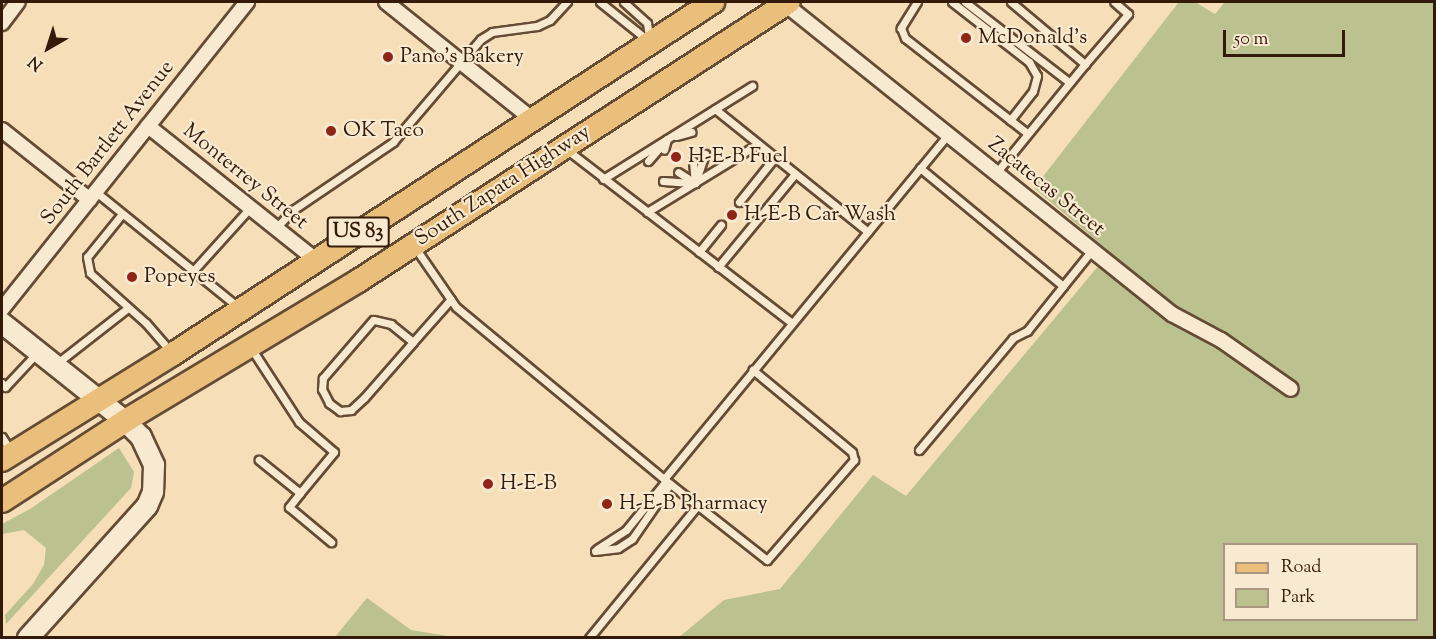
<!DOCTYPE html>
<style>
body{margin:0}
#map{position:relative;width:1436px;height:639px;overflow:hidden;background:#f5deb8;font-family:"Sorts Mill Goudy",serif}
div>[style]{position:absolute}
[style*='--x']{left:calc(var(--x)*1px);top:calc(var(--y)*1px);width:calc(var(--w)*1px);rotate:calc(var(--a)*1deg)}
.green>*{inset:0;background:#bbc18f}
.roads{filter:drop-shadow(2px 0 #644b34) drop-shadow(-2px 0 #644b34) drop-shadow(0 2px #644b34) drop-shadow(0 -2px #644b34)}
.service>*{height:7px;margin:-3.5px;padding:0 3.5px;transform-origin:3.5px;border-radius:3.5px;background:#f8ead1}
.minor>*{height:14px;margin:-7px;padding:0 7px;transform-origin:7px;border-radius:7px;background:#f8ead1}
.secondary>*{height:20px;margin:-10px;padding:0 10px;transform-origin:10px;border-radius:10px;background:#f8ead1}
.primary>*{height:22px;margin:-11px;padding:0 11px;transform-origin:11px;border-radius:11px;background:#eabf7c}
.dots>*{width:16px;height:16px;translate:-50% -50%;box-sizing:border-box;border:3px solid #f8ead1;border-radius:50%}
span{translate:-50% -50%;white-space:nowrap;text-align:center;line-height:1.15;-webkit-text-stroke:4.5px #f8ead1;paint-order:stroke}
.shield-label span{padding:2px 4px;background:#f8ead1;border:2px solid;border-radius:4px;-webkit-text-stroke-width:0}
.shield-label{font-size:20px;color:#341a08;font-weight:700}
.poi-label{font-size:21px;color:#341a08}
.left{translate:0 -50%;text-align:left}
.street-label{font-size:21px;color:#341a08}
.frame{position:absolute;inset:0;border:3px solid #341a08;pointer-events:none}
.legend{position:absolute;left:1223px;top:543px;width:195px;height:78px;box-sizing:border-box;background:#f8ead1;border:2px solid #aa9781;margin:0;padding:8px 10px;list-style:none;font-size:18px;color:#341a08}
.legend li{display:flex;align-items:center;gap:12px;height:30px}
.legend b{width:30px;border:2px solid #aa9781}
.north{position:absolute;left:18px;top:18px;width:60px;height:60px;-webkit-text-stroke:4px #f8ead1;paint-order:stroke;rotate:219deg;font-size:16px;font-weight:700;line-height:24px;text-align:center;color:#341a08}
.north::after{content:'';display:block;margin:auto;width:21px;height:27px;background:#341a08;clip-path:polygon(50% 0,100% 100%,50% 72%,0 100%)}
.scale{position:absolute;left:1223px;top:30px;width:122px;height:27px;box-sizing:border-box;border:3px solid #341a08;border-top:0;padding-left:8px;font-size:18px;line-height:21px;white-space:nowrap;color:#341a08;-webkit-text-stroke:4px #f8ead1;paint-order:stroke}
</style>
<div id="map">
<div class="green">
<div style="clip-path:polygon(evenodd,1179px 2px,1195px 2px,1215px 14px,1225px 2px,1434px 2px,1434px 637px,678px 638px,724px 600px,780px 589px,873px 475px,906px 496px,1110px 252px,1034px 188px,1179px 2px,1224px 544px,1416px 544px,1416px 620px,1224px 620px,1224px 544px)"></div>
<div style="clip-path:polygon(119px 448px,134px 472px,131px 488px,6px 624px,5px 615px,33px 584px,44px 565px,46px 548px,24px 530px,2px 534px,2px 524px,30px 509px)"></div>
<div style="clip-path:polygon(367px 598px,411px 630px,454px 637px,335px 637px)"></div>
</div>
<div class="roads">
<div class="service">
<div style="--x:600;--y:2;--w:64;--a:38.7"></div>
<div style="--x:650;--y:42;--w:19;--a:-99"></div>
<div style="--x:647;--y:23;--w:31;--a:-138"></div>
<div style="--x:917;--y:2;--w:31;--a:122"></div>
<div style="--x:901;--y:28;--w:11;--a:68"></div>
<div style="--x:905;--y:38;--w:155;--a:37.9"></div>
<div style="--x:952;--y:2;--w:98;--a:37.9"></div>
<div style="--x:1029;--y:62;--w:16;--a:60"></div>
<div style="--x:1037;--y:76;--w:16;--a:105"></div>
<div style="--x:1033;--y:91;--w:37;--a:128"></div>
<div style="--x:965;--y:2;--w:131;--a:37.6"></div>
<div style="--x:1011;--y:2;--w:97;--a:40"></div>
<div style="--x:1085;--y:64;--w:66;--a:-49.3"></div>
<div style="--x:1128;--y:14;--w:18;--a:-139"></div>
<div style="--x:715;--y:109;--w:196;--a:38.8"></div>
<div style="--x:676;--y:136;--w:16;--a:-15"></div>
<div style="--x:566;--y:149;--w:285;--a:37.6"></div>
<div style="--x:648;--y:161;--w:29;--a:-49"></div>
<div style="--x:667;--y:139;--w:11;--a:105"></div>
<div style="--x:693;--y:161;--w:22;--a:85"></div>
<div style="--x:695;--y:183;--w:31;--a:-71"></div>
<div style="--x:920;--y:168;--w:185;--a:39.5"></div>
<div style="--x:1063;--y:286;--w:46;--a:-51.1"></div>
<div style="--x:996;--y:173;--w:141;--a:-50.8"></div>
<div style="--x:603;--y:179;--w:176;--a:-32"></div>
<div style="--x:663;--y:181;--w:32;--a:4"></div>
<div style="--x:695;--y:183;--w:20;--a:-147"></div>
<div style="--x:96;--y:192;--w:184;--a:39"></div>
<div style="--x:739;--y:202;--w:58;--a:-51.3"></div>
<div style="--x:647;--y:212;--w:130;--a:-31.5"></div>
<div style="--x:122;--y:214;--w:55;--a:129.1"></div>
<div style="--x:87;--y:257;--w:16;--a:79"></div>
<div style="--x:90;--y:273;--w:75;--a:41.8"></div>
<div style="--x:146;--y:323;--w:38;--a:49"></div>
<div style="--x:276;--y:228;--w:25;--a:-47"></div>
<div style="--x:293;--y:210;--w:121;--a:-34.2"></div>
<div style="--x:393;--y:142;--w:135;--a:-49.5"></div>
<div style="--x:481;--y:39;--w:13;--a:-32"></div>
<div style="--x:492;--y:32;--w:45;--a:-7.6"></div>
<div style="--x:537;--y:26;--w:14;--a:-25"></div>
<div style="--x:550;--y:20;--w:25;--a:-47"></div>
<div style="--x:416;--y:249;--w:70;--a:55.4"></div>
<div style="--x:456;--y:307;--w:270;--a:39.6"></div>
<div style="--x:664;--y:479;--w:446;--a:-50.5"></div>
<div style="--x:699;--y:252;--w:35;--a:-51"></div>
<div style="--x:718;--y:267;--w:121;--a:-50.4"></div>
<div style="--x:193;--y:271;--w:85;--a:-47.9"></div>
<div style="--x:413;--y:342;--w:28;--a:-141"></div>
<div style="--x:391;--y:324;--w:18;--a:-167"></div>
<div style="--x:373;--y:320;--w:77;--a:130.8"></div>
<div style="--x:323;--y:378;--w:11;--a:95"></div>
<div style="--x:322;--y:389;--w:16;--a:63"></div>
<div style="--x:329;--y:403;--w:14;--a:36"></div>
<div style="--x:340;--y:411;--w:11;--a:-5"></div>
<div style="--x:351;--y:410;--w:18;--a:-43"></div>
<div style="--x:364;--y:398;--w:74;--a:-48.8"></div>
<div style="--x:413;--y:342;--w:57;--a:-48.5"></div>
<div style="--x:251;--y:348;--w:88;--a:57"></div>
<div style="--x:299;--y:422;--w:46;--a:40.6"></div>
<div style="--x:334;--y:452;--w:53;--a:129.7"></div>
<div style="--x:300;--y:493;--w:53;--a:-141.2"></div>
<div style="--x:56;--y:364;--w:91;--a:-37.9"></div>
<div style="--x:2;--y:383;--w:5;--a:53"></div>
<div style="--x:5;--y:387;--w:45;--a:-46.8"></div>
<div style="--x:2;--y:437;--w:15;--a:58"></div>
<div style="--x:919;--y:450;--w:146;--a:-50"></div>
<div style="--x:1013;--y:338;--w:16;--a:-27"></div>
<div style="--x:1027;--y:331;--w:58;--a:-51.3"></div>
<div style="--x:664;--y:479;--w:131;--a:38.2"></div>
<div style="--x:767;--y:560;--w:133;--a:-49"></div>
<div style="--x:854;--y:460;--w:8;--a:-104"></div>
<div style="--x:852;--y:452;--w:129;--a:-140.4"></div>
<div style="--x:300;--y:493;--w:18;--a:128"></div>
<div style="--x:289;--y:507;--w:55;--a:39.8"></div>
<div style="--x:597;--y:549;--w:35;--a:-33"></div>
<div style="--x:626;--y:530;--w:63;--a:-50.8"></div>
<div style="--x:595;--y:551;--w:23;--a:-7"></div>
<div style="--x:618;--y:548;--w:17;--a:-33"></div>
<div style="--x:632;--y:539;--w:67;--a:-55.4"></div>
<div style="--x:589;--y:638;--w:171;--a:-50.7"></div>
</div>
<div class="minor">
<div style="--x:386;--y:2;--w:187;--a:38.7"></div>
<div style="--x:785;--y:4;--w:496;--a:38.7"></div>
<div style="--x:1172;--y:314;--w:55;--a:28"></div>
<div style="--x:1221;--y:340;--w:85;--a:35"></div>
<div style="--x:2;--y:23;--w:26;--a:-53"></div>
<div style="--x:148;--y:126;--w:215;--a:38.6"></div>
<div style="--x:2;--y:130;--w:112;--a:38.5"></div>
<div style="--x:2;--y:309;--w:393;--a:-51.4"></div>
</div>
<div class="secondary">
<div style="--x:2;--y:323;--w:157;--a:38.5"></div>
<div style="--x:125;--y:421;--w:23;--a:45"></div>
<div style="--x:141;--y:437;--w:31;--a:65"></div>
<div style="--x:154;--y:465;--w:27;--a:92"></div>
<div style="--x:153;--y:492;--w:15;--a:113"></div>
<div style="--x:147;--y:506;--w:178;--a:132"></div>
</div>
<div class="primary">
<div style="--x:2;--y:460;--w:201;--a:-31.8"></div>
<div style="--x:173;--y:354;--w:645;--a:-33.1"></div>
<div style="--x:2;--y:501;--w:147;--a:-33"></div>
<div style="--x:125;--y:421;--w:272;--a:-31"></div>
<div style="--x:358;--y:281;--w:513;--a:-32.92"></div>
</div>
</div>
<div class="dots">
<div style="left:966px;top:38px;background:#8f2418"></div>
<div style="left:388px;top:57px;background:#8f2418"></div>
<div style="left:331px;top:131px;background:#8f2418"></div>
<div style="left:676px;top:157px;background:#8f2418"></div>
<div style="left:732px;top:215px;background:#8f2418"></div>
<div style="left:132px;top:277px;background:#8f2418"></div>
<div style="left:488px;top:484px;background:#8f2418"></div>
<div style="left:607px;top:504px;background:#8f2418"></div>
</div>
<div class="shield-label">
<span style="left:358px;top:232px">US 83</span>
</div>
<div class="poi-label">
<span class="left" style="left:978px;top:38px">McDonald's</span>
<span class="left" style="left:400px;top:57px">Pano's Bakery</span>
<span class="left" style="left:343px;top:131px">OK Taco</span>
<span class="left" style="left:688px;top:157px">H-E-B Fuel</span>
<span class="left" style="left:744px;top:215px">H-E-B Car Wash</span>
<span class="left" style="left:144px;top:277px">Popeyes</span>
<span class="left" style="left:500px;top:484px">H-E-B</span>
<span class="left" style="left:619px;top:504px">H-E-B Pharmacy</span>
</div>
<div class="street-label">
<span style="left:108px;top:143px;rotate:-52deg">South Bartlett Avenue</span>
<span style="left:245px;top:177px;rotate:39deg">Monterrey Street</span>
<span style="left:503px;top:186px;rotate:-33deg">South Zapata Highway</span>
<span style="left:1046px;top:187px;rotate:39deg">Zacatecas Street</span>
</div>
<div class="frame"></div>
<ul class="legend">
<li><b style="height:8px;background:#eabf7c"></b>Road</li>
<li><b style="height:16px;background:#bbc18f"></b>Park</li>
</ul>
<div class="north">N</div>
<div class="scale">50 m</div>
</div>
